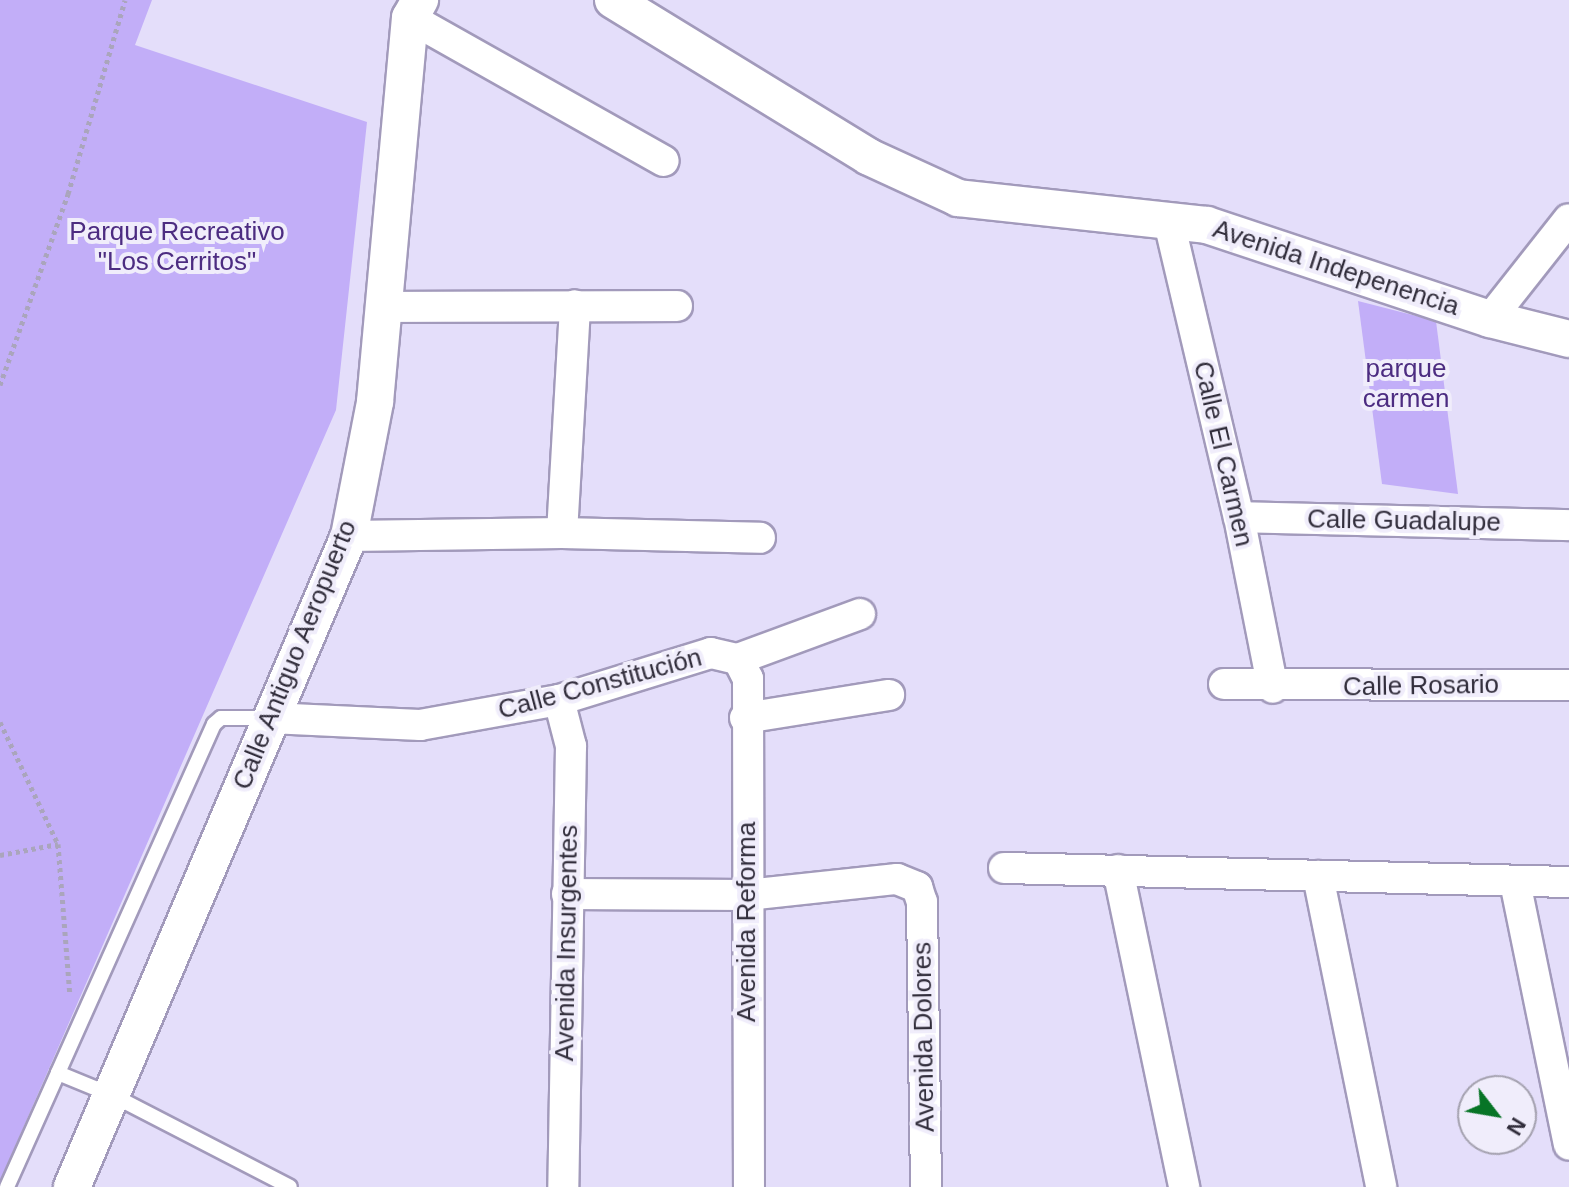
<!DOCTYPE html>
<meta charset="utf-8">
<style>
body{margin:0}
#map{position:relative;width:1569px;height:1187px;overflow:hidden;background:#e4defa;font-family:Arial,sans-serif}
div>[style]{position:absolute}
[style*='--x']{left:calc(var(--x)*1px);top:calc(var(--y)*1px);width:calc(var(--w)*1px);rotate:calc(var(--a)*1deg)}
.green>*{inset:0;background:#c2aef8}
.path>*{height:5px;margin-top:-2.5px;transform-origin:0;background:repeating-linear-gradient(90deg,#aaa5bc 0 4px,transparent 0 8px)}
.roads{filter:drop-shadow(2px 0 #a29abb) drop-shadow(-2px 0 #a29abb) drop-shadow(0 2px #a29abb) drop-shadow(0 -2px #a29abb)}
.service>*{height:14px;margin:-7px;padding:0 7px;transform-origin:7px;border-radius:7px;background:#fff}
.minor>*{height:30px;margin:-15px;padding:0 15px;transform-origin:15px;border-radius:15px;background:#fff}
.tertiary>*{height:36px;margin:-18px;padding:0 18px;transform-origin:18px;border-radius:18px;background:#fff}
span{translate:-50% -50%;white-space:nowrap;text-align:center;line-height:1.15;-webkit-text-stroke:8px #f0edfb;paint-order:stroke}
.park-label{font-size:26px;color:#4c2c81}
.street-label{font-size:26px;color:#322e3c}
.north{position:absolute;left:1457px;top:1075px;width:80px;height:80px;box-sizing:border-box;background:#f0edfb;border:2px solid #a4a1af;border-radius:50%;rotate:121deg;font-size:22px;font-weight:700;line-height:32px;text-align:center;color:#322e3c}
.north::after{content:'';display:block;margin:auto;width:28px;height:36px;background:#077426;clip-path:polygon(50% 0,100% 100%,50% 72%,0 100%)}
</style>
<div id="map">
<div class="green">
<div style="clip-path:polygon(0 0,152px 0,135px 45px,367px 122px,336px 410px,0 1181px)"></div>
<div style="clip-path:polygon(1358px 301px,1436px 321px,1458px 494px,1382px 484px)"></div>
</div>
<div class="path">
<div style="--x:0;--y:385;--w:203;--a:-70.4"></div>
<div style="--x:68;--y:194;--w:202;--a:-73.6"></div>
<div style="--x:0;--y:722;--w:135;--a:64.6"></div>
<div style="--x:58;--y:844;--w:151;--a:85.5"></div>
<div style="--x:0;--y:855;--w:59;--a:-10.7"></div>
</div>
<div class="roads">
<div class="service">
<div style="--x:270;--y:718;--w:49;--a:180"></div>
<div style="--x:221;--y:718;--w:9;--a:139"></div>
<div style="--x:214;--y:724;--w:382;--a:114.1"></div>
<div style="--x:58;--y:1073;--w:58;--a:22.2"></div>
<div style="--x:112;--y:1095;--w:200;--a:27.3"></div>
<div style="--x:7;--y:1187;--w:125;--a:-65.9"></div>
</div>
<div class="minor">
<div style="--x:410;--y:18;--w:291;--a:29.4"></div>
<div style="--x:1169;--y:222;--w:303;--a:76.7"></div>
<div style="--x:1239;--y:517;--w:174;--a:78.8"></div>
<div style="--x:385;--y:307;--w:292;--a:-0.2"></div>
<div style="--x:1490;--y:319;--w:127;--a:-51.7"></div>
<div style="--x:1239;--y:517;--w:330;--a:1.4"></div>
<div style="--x:562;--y:533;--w:228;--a:-86.7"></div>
<div style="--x:349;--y:536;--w:213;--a:-0.8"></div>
<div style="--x:562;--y:533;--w:198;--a:1.4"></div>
<div style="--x:738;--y:659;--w:22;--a:63"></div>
<div style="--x:748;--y:679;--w:508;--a:89.89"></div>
<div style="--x:738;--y:659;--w:130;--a:-20.2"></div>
<div style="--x:1224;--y:684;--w:345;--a:0.2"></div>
<div style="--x:559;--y:700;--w:48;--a:75.4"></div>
<div style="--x:571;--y:746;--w:441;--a:91"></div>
<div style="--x:270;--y:718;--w:150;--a:2.7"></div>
<div style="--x:420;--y:725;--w:141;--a:-10.2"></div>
<div style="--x:559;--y:700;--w:159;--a:-17.2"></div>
<div style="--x:711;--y:653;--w:28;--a:13"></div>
<div style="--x:745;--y:718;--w:146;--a:-9.1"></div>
<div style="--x:1004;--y:868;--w:565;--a:1.42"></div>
<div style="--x:1118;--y:870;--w:324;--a:78.2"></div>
<div style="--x:1318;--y:876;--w:317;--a:78.5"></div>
<div style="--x:1515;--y:882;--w:268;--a:78.4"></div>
<div style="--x:567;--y:894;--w:180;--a:0.3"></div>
<div style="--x:747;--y:895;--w:151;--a:-6.1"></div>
<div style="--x:897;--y:879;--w:22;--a:22"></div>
<div style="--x:917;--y:887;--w:16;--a:72"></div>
<div style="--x:922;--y:902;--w:285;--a:89.2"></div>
</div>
<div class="tertiary">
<div style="--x:613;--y:0;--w:300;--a:31.5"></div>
<div style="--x:869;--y:157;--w:98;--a:24.7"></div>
<div style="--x:958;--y:198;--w:250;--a:6.2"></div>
<div style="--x:1207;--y:225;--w:298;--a:18.4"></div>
<div style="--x:1490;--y:319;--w:81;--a:14.2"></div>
<div style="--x:72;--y:1187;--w:707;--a:-66.95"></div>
<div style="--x:349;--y:536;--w:136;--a:-79"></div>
<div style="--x:375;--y:402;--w:386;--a:-84.8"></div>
<div style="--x:410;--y:18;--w:21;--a:-61"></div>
</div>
</div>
<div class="park-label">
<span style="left:177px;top:247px">Parque Recreativo<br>"Los Cerritos"</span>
<span style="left:1406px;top:384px">parque<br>carmen</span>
</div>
<div class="street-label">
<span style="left:1336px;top:268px;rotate:18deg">Avenida Indepenencia</span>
<span style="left:1223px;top:454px;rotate:77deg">Calle El Carmen</span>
<span style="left:1404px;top:521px;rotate:1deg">Calle Guadalupe</span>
<span style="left:295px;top:655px;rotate:-68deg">Calle Antiguo Aeropuerto</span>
<span style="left:600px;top:684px;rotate:-15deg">Calle Constitución</span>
<span style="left:1421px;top:686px;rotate:-1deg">Calle Rosario</span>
<span style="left:747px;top:922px;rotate:-90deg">Avenida Reforma</span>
<span style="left:567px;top:943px;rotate:-89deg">Avenida Insurgentes</span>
<span style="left:924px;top:1037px;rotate:-91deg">Avenida Dolores</span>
</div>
<div class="north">N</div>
</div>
